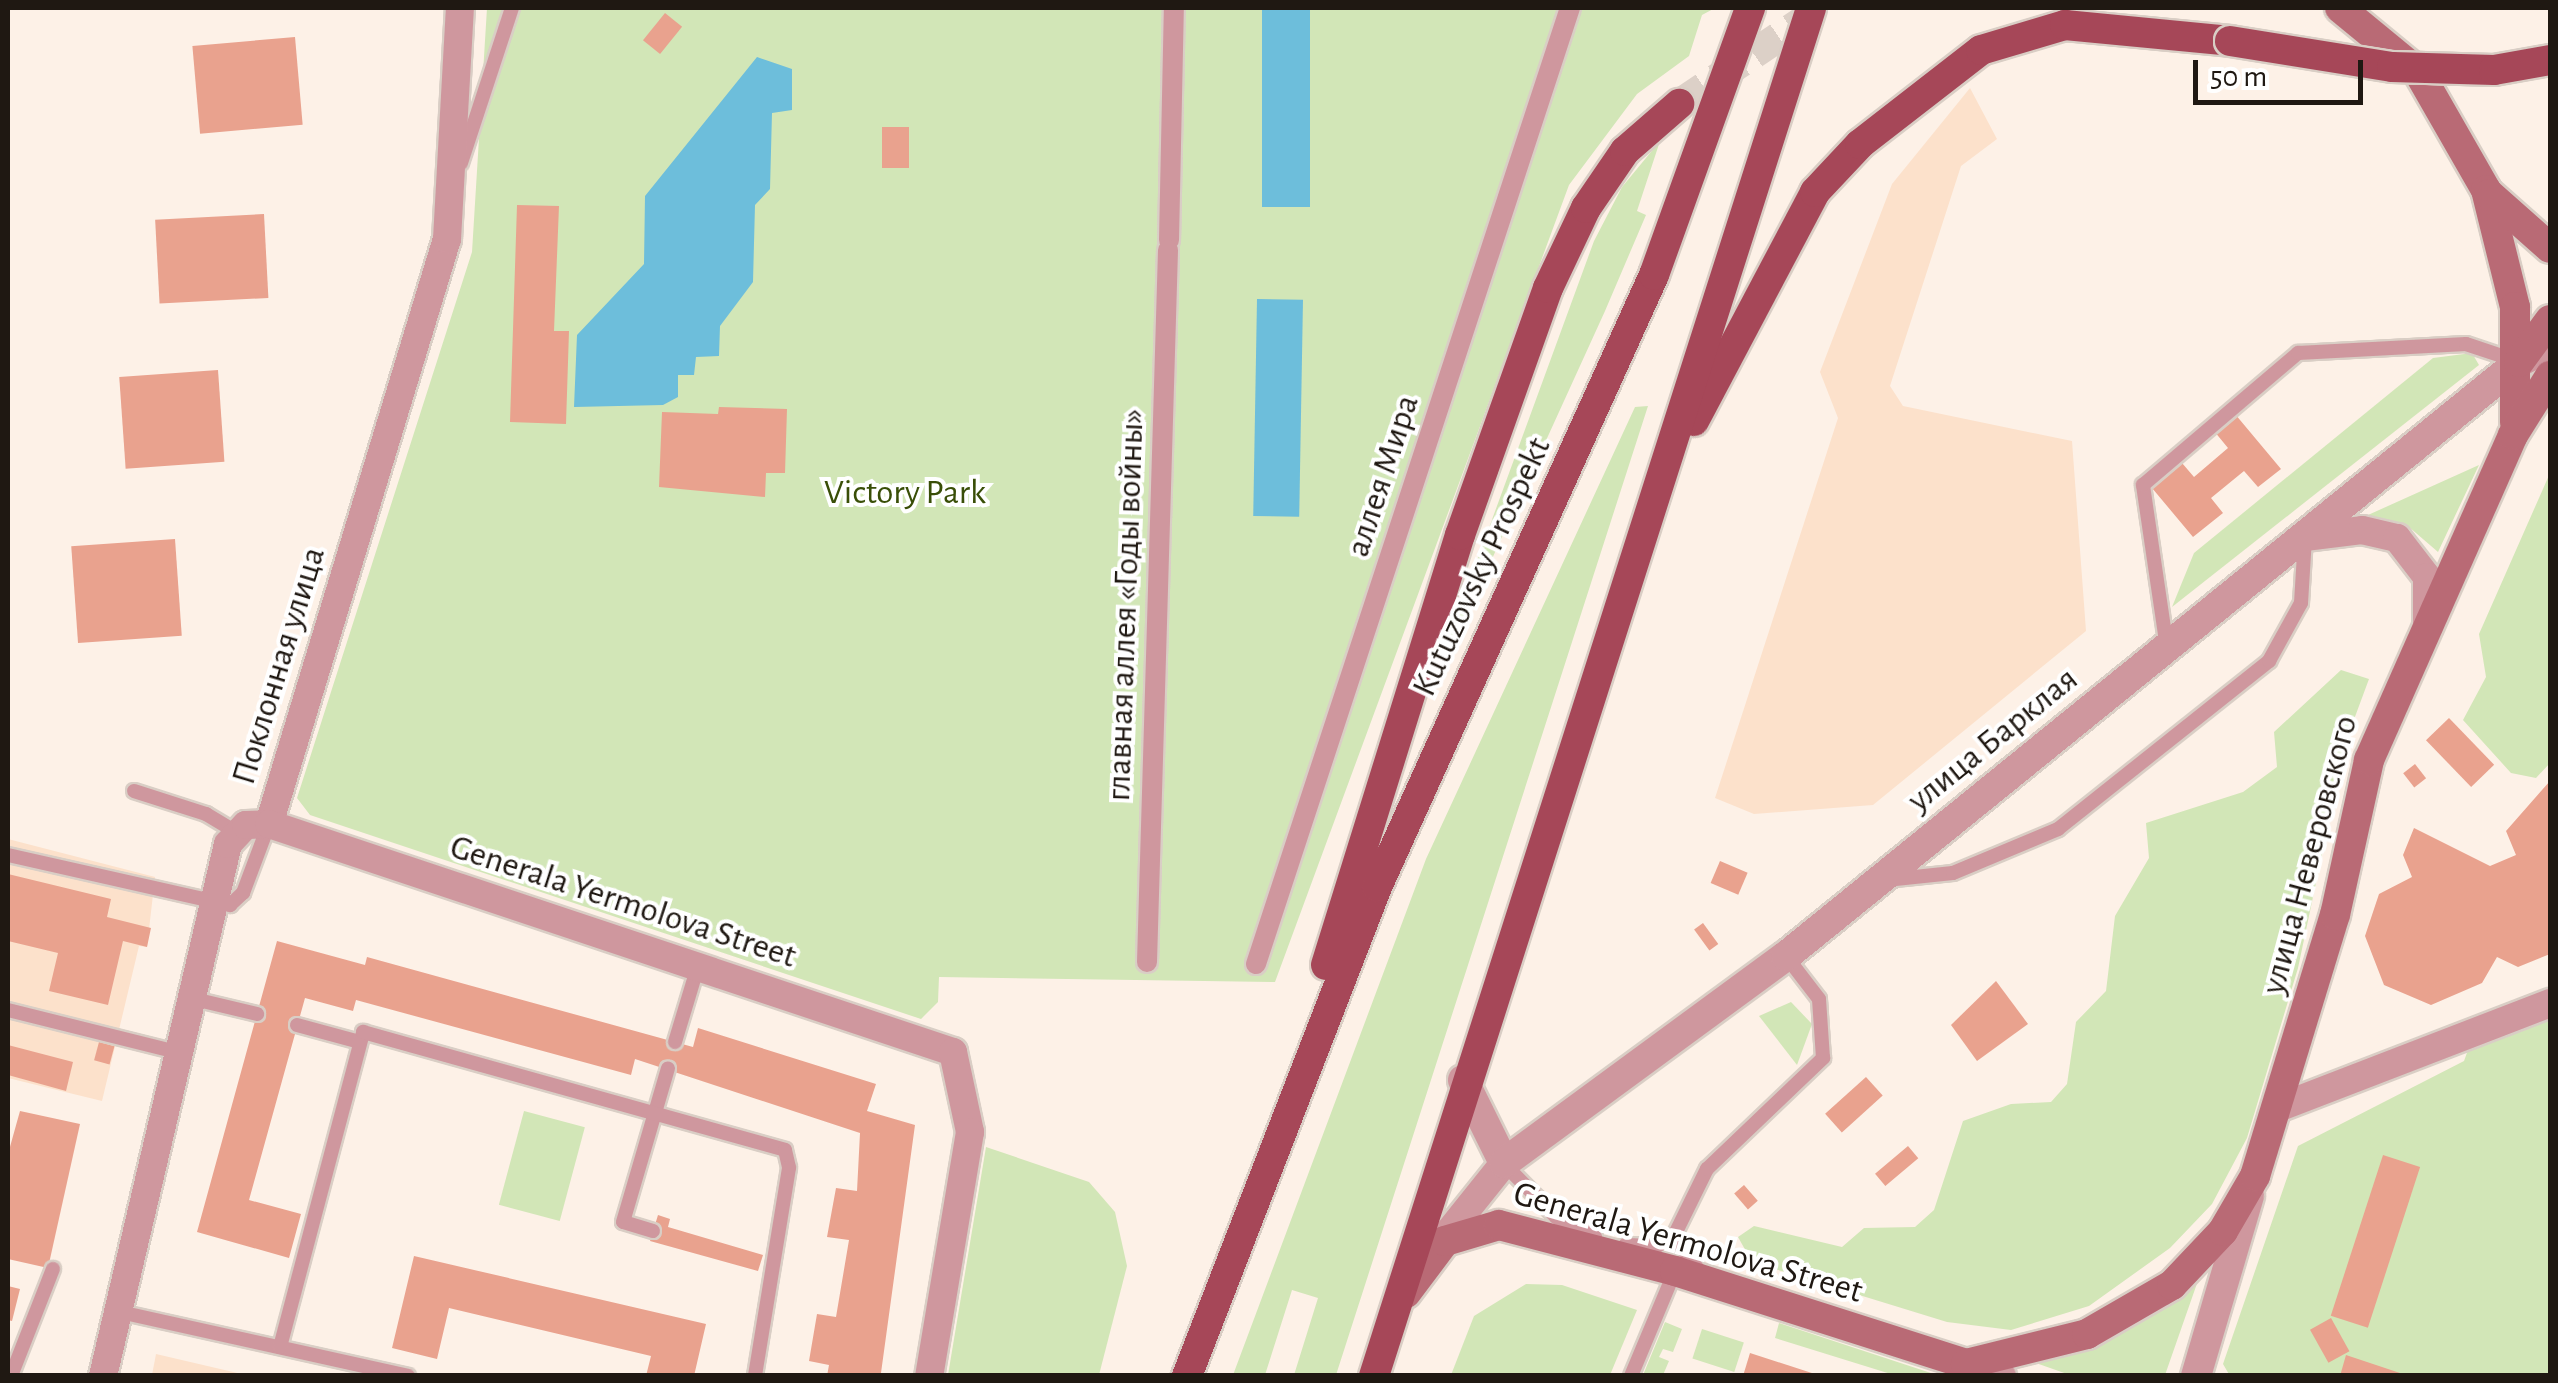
<!DOCTYPE html>
<meta charset="utf-8">
<style>
body{margin:0}
#map{position:relative;width:2558px;height:1383px;overflow:hidden;background:#fdf1e7;font-family:"Alegreya Sans",sans-serif}
div>[style]{position:absolute}
[style*='--x']{left:calc(var(--x)*1px);top:calc(var(--y)*1px);width:calc(var(--w)*1px);rotate:calc(var(--a)*1deg)}
.built>*{inset:0;background:#fce1cb}
.green>*{inset:0;background:#d2e6b7;transform-origin:0 0}
.water>*{inset:0;background:#6dbedb;transform-origin:0 0}
.building>*{inset:0;background:#e9a28e;transform-origin:0 0}
.primary-tunnel>*{height:30px;margin-top:-15px;transform-origin:0;background:repeating-linear-gradient(90deg,#dcd0c7 0 30px,transparent 0 45px)}
.roads{filter:drop-shadow(2px 0 #d9cec5) drop-shadow(-2px 0 #d9cec5) drop-shadow(0 2px #d9cec5) drop-shadow(0 -2px #d9cec5)}
.service>*{height:14px;margin:-7px;padding:0 7px;transform-origin:7px;border-radius:7px;background:#cf979e}
.pedestrian>*{height:20px;margin:-10px;padding:0 10px;transform-origin:10px;border-radius:10px;background:#cf979e}
.minor>*{height:28px;margin:-14px;padding:0 14px;transform-origin:14px;border-radius:14px;background:#cf979e}
.tertiary>*{height:30px;margin:-15px;padding:0 15px;transform-origin:15px;border-radius:15px;background:#cf979e}
.secondary>*{height:30px;margin:-15px;padding:0 15px;transform-origin:15px;border-radius:15px;background:#b96a75}
.primary>*{height:30px;margin:-15px;padding:0 15px;transform-origin:15px;border-radius:15px;background:#a64758}
.bridges{filter:drop-shadow(2px 0 #d9cec5) drop-shadow(-2px 0 #d9cec5) drop-shadow(0 2px #d9cec5) drop-shadow(0 -2px #d9cec5)}
.primary-bridge>*{height:30px;margin:-15px;padding:0 15px;transform-origin:15px;border-radius:15px;background:#a64758}
span{translate:-50% -50%;white-space:nowrap;text-align:center;line-height:1.15;-webkit-text-stroke:8px #fff;paint-order:stroke}
.street-label{font-size:35px;color:#1f1812}
.park-label{font-size:35px;color:#394e07}
.frame{position:absolute;inset:0;border:10px solid #1f1812;pointer-events:none}
.scale{position:absolute;left:2193px;top:60px;width:170px;height:45px;box-sizing:border-box;border:5px solid #1f1812;border-top:0;padding-left:12px;font-size:30px;line-height:35px;white-space:nowrap;color:#1f1812;-webkit-text-stroke:8px #fff;paint-order:stroke}
</style>
<div id="map">
<div class="built">
<div style="clip-path:polygon(1970px 88px,1997px 139px,1961px 166px,1890px 386px,1903px 406px,2072px 441px,2086px 631px,1873px 805px,1754px 814px,1715px 798px,1838px 418px,1820px 372px,1892px 184px)"></div>
<div style="clip-path:polygon(8px 839px,155px 877px,147px 947px,139px 946px,102px 1101px,8px 1078px)"></div>
<div style="clip-path:polygon(156px 1354px,246px 1375px,152px 1375px)"></div>
</div>
<div class="green">
<div style="clip-path:polygon(487px 8px,1715px 8px,1702px 15px,1689px 56px,1637px 94px,1569px 185px,1275px 982px,939px 977px,938px 1002px,921px 1019px,310px 815px,297px 798px,472px 252px)"></div>
<div style="clip-path:polygon(1660px 141px,1637px 211px,1646px 215px,1605px 311px,1455px 640px,1449px 637px,1594px 241px,1622px 187px)"></div>
<div style="clip-path:polygon(2472px 353px,2479px 365px,2172px 607px,2194px 553px,2433px 358px)"></div>
<div style="clip-path:polygon(1648px 406px,1336px 1375px,1294px 1375px,1318px 1298px,1292px 1290px,1265px 1375px,1233px 1375px,1426px 859px,1635px 407px)"></div>
<div style="clip-path:polygon(2479px 465px,2438px 552px,2409px 527px,2368px 515px)"></div>
<div style="clip-path:polygon(2550px 473px,2550px 763px,2536px 778px,2511px 773px,2463px 720px,2486px 677px,2479px 634px)"></div>
<div style="clip-path:polygon(2341px 670px,2369px 679px,2346px 741px,2298px 968px,2247px 1138px,2212px 1204px,2170px 1248px,2089px 1306px,2011px 1330px,1947px 1322px,1752px 1262px,1738px 1237px,1754px 1226px,1842px 1247px,1864px 1228px,1915px 1227px,1934px 1210px,1963px 1121px,2011px 1104px,2051px 1102px,2067px 1084px,2076px 1022px,2106px 991px,2115px 916px,2149px 858px,2146px 823px,2243px 792px,2277px 767px,2274px 732px)"></div>
<div style="clip-path:polygon(1791px 1002px,1812px 1024px,1797px 1065px,1759px 1016px)"></div>
<div style="clip-path:polygon(2550px 1020px,2550px 1375px,2230px 1376px,2223px 1364px,2298px 1146px,2464px 1061px,2468px 1050px)"></div>
<div style="left:524px;top:1111px;width:63px;height:97px;rotate:15deg"></div>
<div style="clip-path:polygon(986px 1147px,1089px 1182px,1115px 1212px,1127px 1266px,1099px 1375px,948px 1375px)"></div>
<div style="clip-path:polygon(2201px 1272px,2165px 1375px,2070px 1375px,2033px 1362px,2105px 1341px)"></div>
<div style="clip-path:polygon(1526px 1284px,1562px 1285px,1637px 1310px,1610px 1375px,1451px 1375px,1474px 1316px)"></div>
<div style="clip-path:polygon(1665px 1322px,1682px 1329px,1673px 1352px,1663px 1349px,1659px 1357px,1669px 1361px,1663px 1375px,1643px 1375px)"></div>
<div style="clip-path:polygon(1779px 1323px,1937px 1375px,1894px 1375px,1775px 1338px)"></div>
<div style="left:1702px;top:1329px;width:44px;height:31px;rotate:18deg"></div>
</div>
<div class="water">
<div style="left:1262px;top:8px;width:48px;height:199px"></div>
<div style="clip-path:polygon(757px 57px,792px 69px,792px 110px,772px 113px,770px 189px,755px 205px,753px 282px,720px 326px,719px 356px,696px 357px,694px 375px,678px 375px,678px 397px,663px 405px,574px 407px,577px 335px,644px 264px,645px 196px)"></div>
<div style="left:1257px;top:299px;width:46px;height:217px;rotate:1deg"></div>
</div>
<div class="building">
<div style="left:665px;top:13px;width:22px;height:35px;rotate:39deg"></div>
<div style="left:295px;top:37px;width:88px;height:103px;rotate:85deg"></div>
<div style="left:882px;top:127px;width:27px;height:41px"></div>
<div style="clip-path:polygon(517px 205px,559px 206px,554px 331px,569px 331px,566px 424px,510px 422px)"></div>
<div style="left:264px;top:214px;width:84px;height:109px;rotate:87deg"></div>
<div style="left:218px;top:370px;width:92px;height:99px;rotate:86deg"></div>
<div style="clip-path:polygon(719px 407px,787px 409px,785px 473px,766px 473px,765px 497px,659px 487px,662px 412px,718px 414px)"></div>
<div style="clip-path:polygon(2235px 414px,2281px 469px,2258px 487px,2244px 471px,2211px 498px,2223px 513px,2193px 537px,2152px 488px,2182px 463px,2194px 477px,2228px 448px,2214px 431px)"></div>
<div style="left:175px;top:539px;width:97px;height:104px;rotate:86deg"></div>
<div style="left:2449px;top:718px;width:65px;height:32px;rotate:46deg"></div>
<div style="left:2415px;top:764px;width:18px;height:15px;rotate:52deg"></div>
<div style="clip-path:polygon(2550px 781px,2550px 954px,2518px 967px,2497px 957px,2482px 983px,2431px 1005px,2384px 985px,2365px 936px,2379px 894px,2412px 877px,2403px 855px,2414px 828px,2490px 866px,2516px 855px,2506px 831px)"></div>
<div style="left:1720px;top:861px;width:30px;height:24px;rotate:23deg"></div>
<div style="clip-path:polygon(8px 874px,111px 899px,107px 917px,151px 928px,147px 947px,123px 941px,108px 1005px,49px 991px,58px 953px,8px 941px)"></div>
<div style="left:1703px;top:923px;width:26px;height:11px;rotate:54deg"></div>
<div style="clip-path:polygon(277px 941px,365px 965px,367px 957px,693px 1047px,698px 1028px,876px 1084px,867px 1111px,915px 1125px,881px 1373px,827px 1376px,829px 1365px,809px 1361px,817px 1314px,836px 1317px,849px 1240px,827px 1237px,836px 1188px,857px 1191px,860px 1133px,635px 1059px,631px 1075px,356px 1000px,353px 1011px,305px 998px,249px 1200px,301px 1214px,289px 1258px,197px 1232px)"></div>
<div style="clip-path:polygon(1996px 981px,2028px 1024px,1977px 1061px,1951px 1025px)"></div>
<div style="left:99px;top:1042px;width:16px;height:19px;rotate:15deg"></div>
<div style="clip-path:polygon(8px 1045px,73px 1062px,66px 1091px,8px 1075px)"></div>
<div style="left:1866px;top:1077px;width:25px;height:55px;rotate:48deg"></div>
<div style="clip-path:polygon(20px 1111px,80px 1124px,48px 1268px,8px 1259px,8px 1154px)"></div>
<div style="left:1908px;top:1146px;width:16px;height:43px;rotate:50deg"></div>
<div style="left:2383px;top:1155px;width:39px;height:169px;rotate:18deg"></div>
<div style="left:1744px;top:1185px;width:21px;height:13px;rotate:49deg"></div>
<div style="clip-path:polygon(658px 1215px,670px 1219px,668px 1227px,763px 1255px,758px 1271px,650px 1241px)"></div>
<div style="clip-path:polygon(414px 1256px,706px 1324px,694px 1376px,646px 1376px,651px 1356px,449px 1308px,437px 1359px,392px 1348px)"></div>
<div style="clip-path:polygon(8px 1286px,20px 1289px,12px 1321px,8px 1320px)"></div>
<div style="left:2331px;top:1318px;width:38px;height:24px;rotate:61deg"></div>
<div style="clip-path:polygon(1750px 1353px,1818px 1375px,1818px 1376px,1743px 1376px)"></div>
<div style="clip-path:polygon(2346px 1355px,2406px 1375px,2406px 1376px,2340px 1376px)"></div>
</div>
<div class="primary-tunnel">
<div style="--x:1679;--y:104;--w:172;--a:-33.9"></div>
</div>
<div class="roads">
<div class="service">
<div style="--x:461;--y:163;--w:163;--a:-71.8"></div>
<div style="--x:2167;--y:648;--w:165;--a:-98.4"></div>
<div style="--x:2143;--y:485;--w:204;--a:-40.4"></div>
<div style="--x:2298;--y:353;--w:168;--a:-3.1"></div>
<div style="--x:2466;--y:344;--w:51;--a:18.4"></div>
<div style="--x:134;--y:791;--w:76;--a:17.7"></div>
<div style="--x:206;--y:814;--w:35;--a:31"></div>
<div style="--x:8;--y:855;--w:228;--a:12.7"></div>
<div style="--x:230;--y:905;--w:18;--a:-43"></div>
<div style="--x:243;--y:893;--w:74;--a:-69.4"></div>
<div style="--x:1886;--y:880;--w:67;--a:-6"></div>
<div style="--x:1953;--y:873;--w:114;--a:-22.7"></div>
<div style="--x:2058;--y:829;--w:270;--a:-38.5"></div>
<div style="--x:2269;--y:661;--w:66;--a:-61.1"></div>
<div style="--x:2301;--y:603;--w:66;--a:-86.5"></div>
<div style="--x:194;--y:999;--w:65;--a:13.4"></div>
<div style="--x:8;--y:1010;--w:178;--a:14"></div>
<div style="--x:297;--y:1025;--w:65;--a:15.1"></div>
<div style="--x:675;--y:1042;--w:79;--a:-73.2"></div>
<div style="--x:1504;--y:1164;--w:74;--a:45.5"></div>
<div style="--x:1556;--y:1217;--w:44;--a:27.1"></div>
<div style="--x:653;--y:1231;--w:31;--a:-163"></div>
<div style="--x:623;--y:1222;--w:160;--a:-73.7"></div>
<div style="--x:1674;--y:1236;--w:44;--a:54.2"></div>
<div style="--x:1625;--y:1245;--w:32;--a:2"></div>
<div style="--x:1657;--y:1246;--w:20;--a:-30"></div>
<div style="--x:1674;--y:1236;--w:75;--a:-63.8"></div>
<div style="--x:1707;--y:1169;--w:161;--a:-43.7"></div>
<div style="--x:1823;--y:1058;--w:59;--a:-93.9"></div>
<div style="--x:1819;--y:999;--w:54;--a:-127.5"></div>
<div style="--x:120;--y:1312;--w:295;--a:12.5"></div>
<div style="--x:280;--y:1347;--w:326;--a:-75.2"></div>
<div style="--x:363;--y:1032;--w:438;--a:15.6"></div>
<div style="--x:785;--y:1150;--w:18;--a:77"></div>
<div style="--x:789;--y:1168;--w:211;--a:99.3"></div>
<div style="--x:11;--y:1376;--w:115;--a:-68.6"></div>
<div style="--x:1631;--y:1376;--w:114;--a:-67.3"></div>
</div>
<div class="pedestrian">
<div style="--x:1169;--y:240;--w:232;--a:-88.8"></div>
<div style="--x:1147;--y:962;--w:712;--a:-88.31"></div>
<div style="--x:1256;--y:964;--w:1006;--a:-71.82"></div>
</div>
<div class="minor">
<div style="--x:2305;--y:537;--w:57;--a:-7"></div>
<div style="--x:2362;--y:530;--w:36;--a:13"></div>
<div style="--x:2397;--y:538;--w:49;--a:52.4"></div>
<div style="--x:2427;--y:577;--w:45;--a:90"></div>
<div style="--x:269;--y:824;--w:611;--a:-73.08"></div>
<div style="--x:447;--y:239;--w:231;--a:-86.8"></div>
<div style="--x:2278;--y:1108;--w:292;--a:-21.1"></div>
<div style="--x:1432;--y:1253;--w:115;--a:-51.3"></div>
<div style="--x:103;--y:1376;--w:546;--a:-76.78"></div>
<div style="--x:228;--y:844;--w:26;--a:-47"></div>
<div style="--x:246;--y:825;--w:23;--a:-2"></div>
<div style="--x:269;--y:824;--w:721;--a:18.43"></div>
<div style="--x:953;--y:1052;--w:82;--a:78"></div>
<div style="--x:970;--y:1132;--w:247;--a:99.5"></div>
</div>
<div class="tertiary">
<div style="--x:1463;--y:1080;--w:93;--a:63.7"></div>
<div style="--x:1504;--y:1163;--w:350;--a:-36.3"></div>
<div style="--x:1786;--y:956;--w:943;--a:-39.02"></div>
<div style="--x:2519;--y:362;--w:35;--a:-27"></div>
<div style="--x:1966;--y:1364;--w:37;--a:19"></div>
<div style="--x:2196;--y:1376;--w:188;--a:-73.6"></div>
</div>
<div class="secondary">
<div style="--x:2340;--y:8;--w:102;--a:39.4"></div>
<div style="--x:2419;--y:73;--w:135;--a:60.2"></div>
<div style="--x:2486;--y:190;--w:121;--a:76.1"></div>
<div style="--x:2515;--y:307;--w:115;--a:90"></div>
<div style="--x:2489;--y:194;--w:81;--a:41.5"></div>
<div style="--x:2519;--y:362;--w:52;--a:-53.6"></div>
<div style="--x:1406;--y:1293;--w:65;--a:-53.1"></div>
<div style="--x:1445;--y:1241;--w:56;--a:-16.5"></div>
<div style="--x:1499;--y:1225;--w:182;--a:14.6"></div>
<div style="--x:1675;--y:1271;--w:305;--a:17.7"></div>
<div style="--x:1966;--y:1364;--w:125;--a:-13.9"></div>
<div style="--x:2087;--y:1334;--w:98;--a:-30"></div>
<div style="--x:2172;--y:1285;--w:74;--a:-46.6"></div>
<div style="--x:2223;--y:1231;--w:64;--a:-59.8"></div>
<div style="--x:2255;--y:1176;--w:273;--a:-73"></div>
<div style="--x:2335;--y:915;--w:159;--a:-77.6"></div>
<div style="--x:2369;--y:760;--w:355;--a:-66.1"></div>
<div style="--x:2513;--y:435;--w:70;--a:-57.9"></div>
</div>
<div class="primary">
<div style="--x:1694;--y:421;--w:259;--a:-62.1"></div>
<div style="--x:1815;--y:192;--w:66;--a:-46.8"></div>
<div style="--x:1860;--y:144;--w:153;--a:-37.8"></div>
<div style="--x:1981;--y:50;--w:88;--a:-16.6"></div>
<div style="--x:2065;--y:25;--w:166;--a:5.5"></div>
<div style="--x:1326;--y:965;--w:450;--a:-72.7"></div>
<div style="--x:1460;--y:535;--w:262;--a:-70.4"></div>
<div style="--x:1548;--y:288;--w:89;--a:-64.6"></div>
<div style="--x:1586;--y:208;--w:69;--a:-55.6"></div>
<div style="--x:1625;--y:151;--w:72;--a:-41"></div>
<div style="--x:1187;--y:1376;--w:525;--a:-68.77"></div>
<div style="--x:1377;--y:887;--w:672;--a:-65.65"></div>
<div style="--x:1654;--y:275;--w:284;--a:-70.2"></div>
<div style="--x:1374;--y:1376;--w:1436;--a:-72.28"></div>
</div>
</div>
<div class="bridges">
<div class="primary-bridge">
<div style="--x:2230;--y:41;--w:164;--a:9.1"></div>
<div style="--x:2392;--y:67;--w:102;--a:1.7"></div>
<div style="--x:2494;--y:70;--w:57;--a:-10.1"></div>
</div>
</div>
<div class="street-label">
<span style="left:1383px;top:476px;rotate:-72deg">аллея Мира</span>
<span style="left:1482px;top:567px;rotate:-65deg">Kutuzovsky Prospekt</span>
<span style="left:1126px;top:605px;rotate:-88deg">главная аллея «Годы войны»</span>
<span style="left:279px;top:666px;rotate:-73deg">Поклонная улица</span>
<span style="left:1993px;top:740px;rotate:-39deg">улица Барклая</span>
<span style="left:2310px;top:855px;rotate:-75deg">улица Неверовского</span>
<span style="left:623px;top:902px;rotate:18deg">Generala Yermolova Street</span>
<span style="left:1688px;top:1243px;rotate:16deg">Generala Yermolova Street</span>
</div>
<div class="park-label">
<span style="left:905px;top:493px">Victory Park</span>
</div>
<div class="frame"></div>
<div class="scale">50 m</div>
</div>
